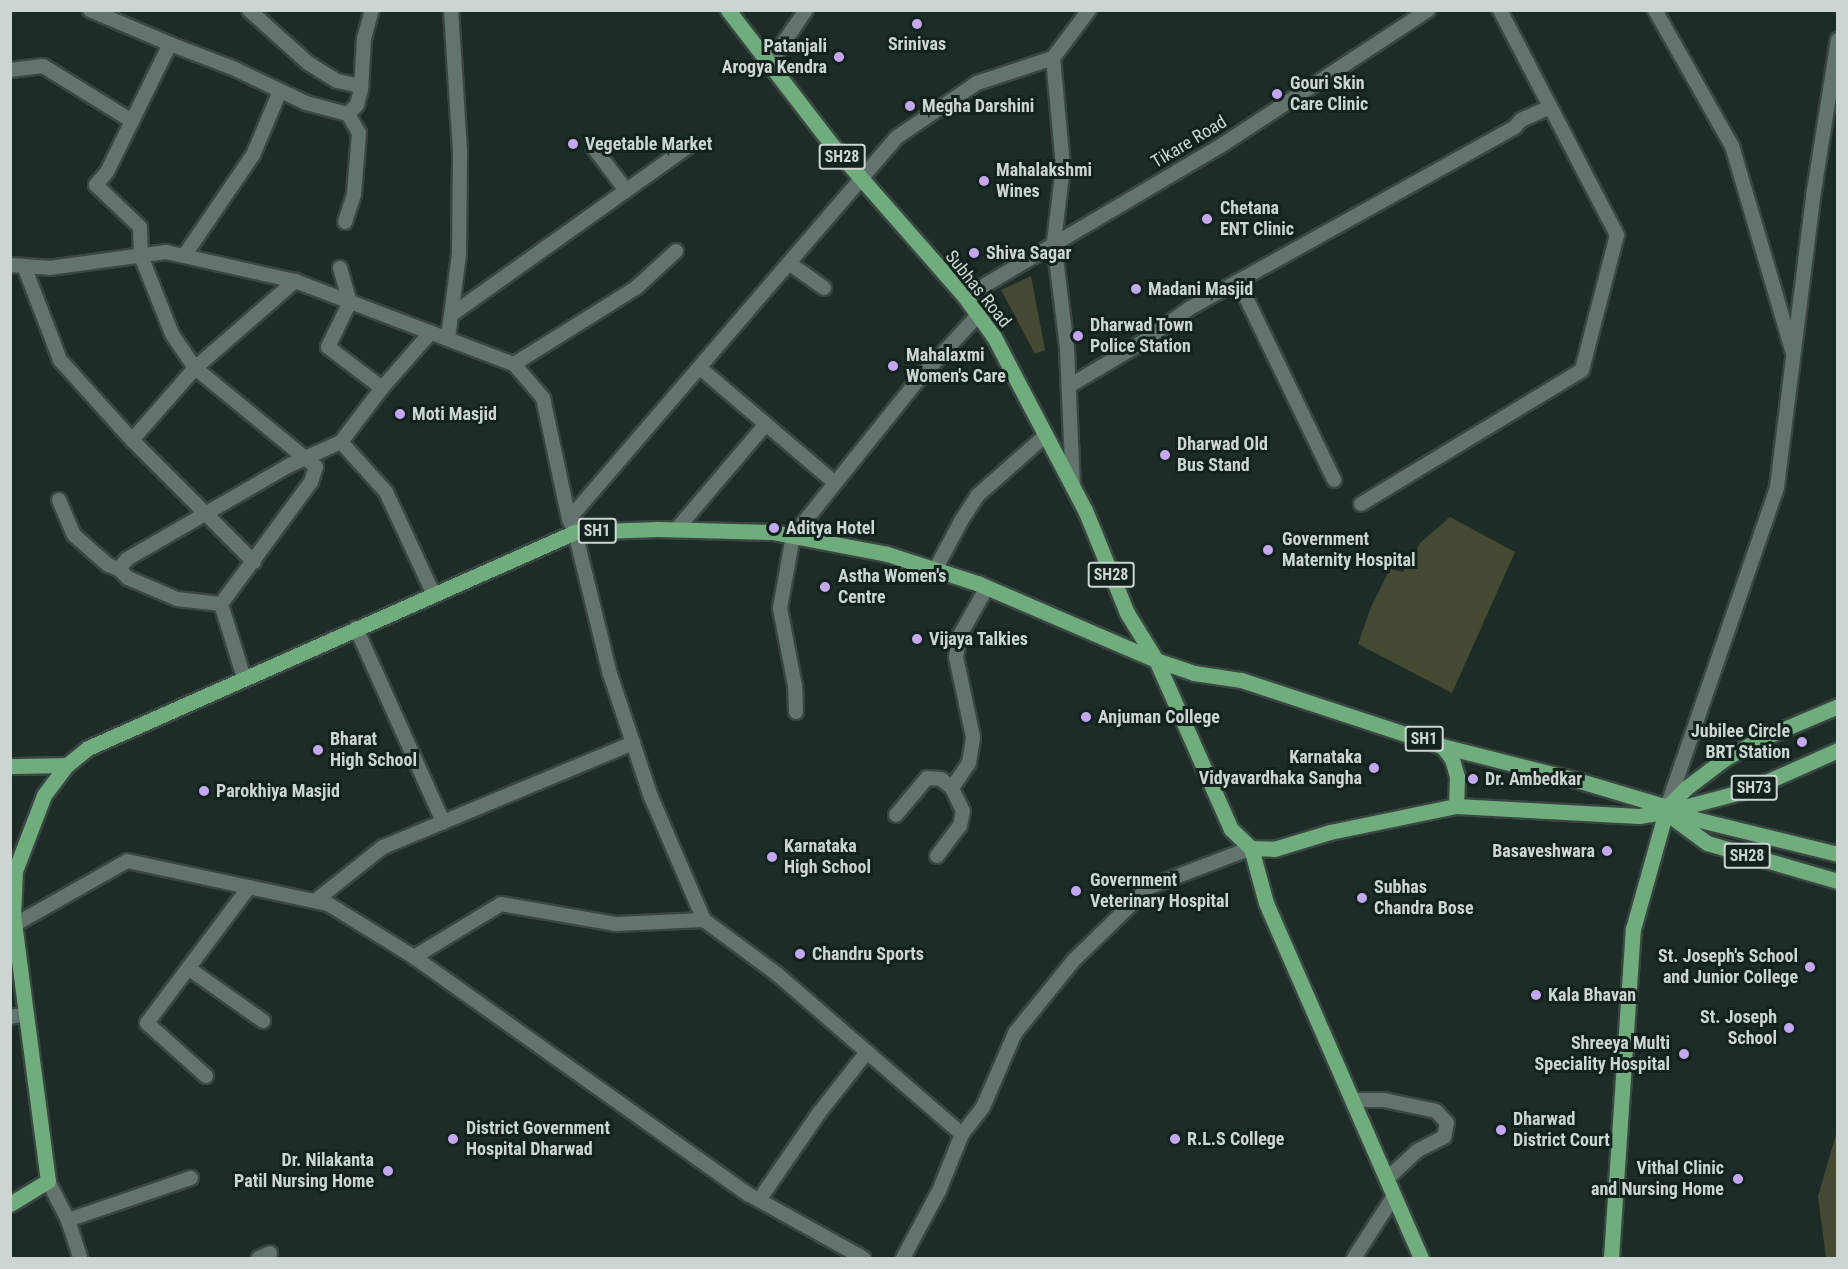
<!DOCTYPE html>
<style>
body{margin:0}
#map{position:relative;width:1848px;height:1269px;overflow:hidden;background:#1d2c27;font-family:"Roboto Condensed",sans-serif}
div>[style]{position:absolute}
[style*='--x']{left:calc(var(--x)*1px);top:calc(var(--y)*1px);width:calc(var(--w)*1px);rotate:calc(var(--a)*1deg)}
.green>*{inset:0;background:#434a31}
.roads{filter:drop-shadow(2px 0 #3a4642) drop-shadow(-2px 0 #3a4642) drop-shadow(0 2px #3a4642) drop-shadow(0 -2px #3a4642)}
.minor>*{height:14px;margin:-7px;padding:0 7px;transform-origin:7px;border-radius:7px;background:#63746e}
.major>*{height:15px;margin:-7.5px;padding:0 7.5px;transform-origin:7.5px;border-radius:7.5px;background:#6fae7c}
.dots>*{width:16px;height:16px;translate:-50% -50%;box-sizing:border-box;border:3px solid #14221e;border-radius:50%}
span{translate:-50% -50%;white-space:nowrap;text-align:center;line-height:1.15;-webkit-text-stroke:6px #14221e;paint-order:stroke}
.shield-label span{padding:2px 4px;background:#14221e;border:2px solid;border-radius:4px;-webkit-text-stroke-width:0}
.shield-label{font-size:16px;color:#ccd5d2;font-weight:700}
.poi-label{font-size:18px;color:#ccd5d2;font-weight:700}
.right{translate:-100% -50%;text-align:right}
.left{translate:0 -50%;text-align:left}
.street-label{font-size:18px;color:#ccd5d2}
.frame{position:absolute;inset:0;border:12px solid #ccd5d2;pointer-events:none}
</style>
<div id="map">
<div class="green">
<div style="clip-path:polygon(1031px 276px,1045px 350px,1035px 354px,1001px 290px)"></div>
<div style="clip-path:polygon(1450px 517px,1515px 552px,1452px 693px,1358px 644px,1371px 607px,1390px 569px,1403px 572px,1420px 543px)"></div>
<div style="clip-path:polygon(1837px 1131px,1837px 1258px,1826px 1258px,1818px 1196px)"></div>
</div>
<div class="roads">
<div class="minor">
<div style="--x:90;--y:10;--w:87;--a:23"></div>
<div style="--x:249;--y:10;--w:79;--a:41.9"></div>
<div style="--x:308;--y:63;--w:34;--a:32"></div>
<div style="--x:337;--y:81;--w:25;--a:12"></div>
<div style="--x:1655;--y:10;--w:156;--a:60.5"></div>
<div style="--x:1732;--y:146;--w:213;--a:73.6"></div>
<div style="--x:769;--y:64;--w:65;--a:-55.6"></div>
<div style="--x:10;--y:70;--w:33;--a:-7"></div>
<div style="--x:43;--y:66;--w:105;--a:31.7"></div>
<div style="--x:594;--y:148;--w:51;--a:52.9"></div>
<div style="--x:345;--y:222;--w:29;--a:-72"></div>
<div style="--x:354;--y:194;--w:61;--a:-85.3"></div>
<div style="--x:359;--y:133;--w:22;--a:-120"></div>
<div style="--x:184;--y:256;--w:122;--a:-55.7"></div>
<div style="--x:253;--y:155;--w:69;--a:-67.1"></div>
<div style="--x:789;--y:263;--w:43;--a:35.5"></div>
<div style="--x:10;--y:265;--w:39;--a:4"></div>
<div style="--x:49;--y:268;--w:118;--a:-7.8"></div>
<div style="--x:166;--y:252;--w:132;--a:12.7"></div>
<div style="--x:295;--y:281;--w:234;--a:20.8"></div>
<div style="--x:514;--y:364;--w:45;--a:49.5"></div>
<div style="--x:543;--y:398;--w:124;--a:77.9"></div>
<div style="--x:569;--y:519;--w:14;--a:65"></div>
<div style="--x:575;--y:532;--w:146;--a:76.2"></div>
<div style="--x:610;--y:674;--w:130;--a:71.6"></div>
<div style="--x:651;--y:797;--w:134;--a:66.7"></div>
<div style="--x:704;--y:920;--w:91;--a:36.5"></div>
<div style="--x:777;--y:974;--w:245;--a:40.9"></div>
<div style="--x:24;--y:266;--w:101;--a:69"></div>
<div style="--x:60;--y:360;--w:108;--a:48"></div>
<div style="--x:340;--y:268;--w:35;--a:74"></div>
<div style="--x:350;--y:302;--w:50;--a:116.1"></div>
<div style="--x:328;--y:347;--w:68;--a:37.2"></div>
<div style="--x:1238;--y:281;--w:221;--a:64.2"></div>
<div style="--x:965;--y:297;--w:299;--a:-30.6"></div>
<div style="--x:1222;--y:145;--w:246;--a:-33.2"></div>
<div style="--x:451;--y:315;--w:293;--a:-35.4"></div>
<div style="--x:448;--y:338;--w:85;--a:-82.5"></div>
<div style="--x:459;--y:254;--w:102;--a:-89.4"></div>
<div style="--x:460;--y:152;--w:142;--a:-93.6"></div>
<div style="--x:514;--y:364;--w:145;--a:-32"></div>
<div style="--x:637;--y:287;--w:53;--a:-42.7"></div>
<div style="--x:700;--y:368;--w:177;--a:40.4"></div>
<div style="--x:1069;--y:386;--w:84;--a:-30.8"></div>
<div style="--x:1141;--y:343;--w:60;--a:-35.5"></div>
<div style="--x:1190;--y:308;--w:372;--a:-29.1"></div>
<div style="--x:1515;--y:127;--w:9;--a:-49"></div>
<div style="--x:1521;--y:120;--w:32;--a:-24"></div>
<div style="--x:341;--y:442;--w:67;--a:48"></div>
<div style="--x:386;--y:492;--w:111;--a:65"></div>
<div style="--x:1073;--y:487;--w:139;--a:-92.5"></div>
<div style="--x:1067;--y:348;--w:107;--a:-97"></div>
<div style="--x:1054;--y:242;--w:77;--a:-83.2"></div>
<div style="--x:1063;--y:166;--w:108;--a:-95.3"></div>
<div style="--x:1053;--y:58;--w:60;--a:-53.1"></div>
<div style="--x:59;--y:500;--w:38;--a:67"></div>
<div style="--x:74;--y:535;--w:45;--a:41.4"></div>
<div style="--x:108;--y:565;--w:12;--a:20"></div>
<div style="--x:119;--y:569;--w:13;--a:45"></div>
<div style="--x:128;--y:578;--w:53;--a:23.2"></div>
<div style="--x:177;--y:599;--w:44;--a:6.5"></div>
<div style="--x:1361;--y:504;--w:258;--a:-31.2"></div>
<div style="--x:1582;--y:370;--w:139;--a:-75.5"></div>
<div style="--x:1617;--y:235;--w:254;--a:-117.5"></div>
<div style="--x:569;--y:519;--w:503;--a:-49.35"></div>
<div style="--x:897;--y:137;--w:97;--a:-34"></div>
<div style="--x:977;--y:83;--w:80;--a:-18.2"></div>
<div style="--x:676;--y:530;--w:139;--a:-49.7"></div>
<div style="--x:254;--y:562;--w:173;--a:-135"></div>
<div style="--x:132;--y:440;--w:96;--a:-48.8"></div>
<div style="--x:195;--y:368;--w:133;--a:-41"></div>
<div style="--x:119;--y:569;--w:13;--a:-51"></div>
<div style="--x:127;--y:559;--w:188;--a:-30"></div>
<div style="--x:290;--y:465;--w:56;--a:-24.3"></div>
<div style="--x:341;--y:442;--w:68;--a:-52.8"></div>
<div style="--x:382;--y:388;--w:74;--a:-48.8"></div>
<div style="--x:935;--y:570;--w:55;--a:-62"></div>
<div style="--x:961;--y:521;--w:31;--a:-57"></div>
<div style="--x:978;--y:495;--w:91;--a:-41.4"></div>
<div style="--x:221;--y:604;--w:152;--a:-53.6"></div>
<div style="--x:311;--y:482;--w:16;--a:-72"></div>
<div style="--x:316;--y:467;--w:156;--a:-140.7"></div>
<div style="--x:195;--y:368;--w:41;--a:-124.1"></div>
<div style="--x:172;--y:334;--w:84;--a:-111.7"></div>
<div style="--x:141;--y:256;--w:29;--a:-92"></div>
<div style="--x:140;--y:227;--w:61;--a:-136.3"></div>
<div style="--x:96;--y:185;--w:17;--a:-50"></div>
<div style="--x:107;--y:172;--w:143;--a:-63.8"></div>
<div style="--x:170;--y:44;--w:70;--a:21"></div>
<div style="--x:235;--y:69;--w:79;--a:25.6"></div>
<div style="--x:306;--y:103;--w:43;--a:14.7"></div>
<div style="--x:348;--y:114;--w:13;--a:-45"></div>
<div style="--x:357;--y:105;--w:16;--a:-76"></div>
<div style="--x:361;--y:89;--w:50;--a:-86.6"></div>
<div style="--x:364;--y:39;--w:30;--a:-75"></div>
<div style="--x:221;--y:604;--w:77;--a:72.7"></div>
<div style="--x:356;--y:628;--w:213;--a:65.8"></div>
<div style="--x:796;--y:712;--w:26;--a:-92"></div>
<div style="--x:795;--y:686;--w:79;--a:-100.9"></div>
<div style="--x:780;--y:608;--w:73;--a:-79.8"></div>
<div style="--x:793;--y:536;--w:200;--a:-51.3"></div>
<div style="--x:918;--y:380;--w:88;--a:-47.3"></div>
<div style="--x:1667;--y:807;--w:338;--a:-71"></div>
<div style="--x:1777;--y:487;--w:298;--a:-82.9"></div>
<div style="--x:1814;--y:191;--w:153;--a:-81"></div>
<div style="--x:896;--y:815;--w:48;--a:-50"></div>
<div style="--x:927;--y:778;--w:14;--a:4"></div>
<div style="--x:941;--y:779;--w:14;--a:39"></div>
<div style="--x:952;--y:788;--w:30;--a:-56"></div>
<div style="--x:969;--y:763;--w:26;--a:-81"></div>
<div style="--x:973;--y:737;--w:82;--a:-102"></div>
<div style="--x:956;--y:657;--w:22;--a:-80"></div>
<div style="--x:960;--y:635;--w:55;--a:-60.6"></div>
<div style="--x:937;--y:856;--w:38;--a:-53"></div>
<div style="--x:960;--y:826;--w:15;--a:-79"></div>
<div style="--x:963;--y:811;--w:25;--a:-116"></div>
<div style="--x:315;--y:901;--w:87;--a:-38.5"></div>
<div style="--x:383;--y:847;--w:271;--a:-22.6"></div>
<div style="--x:14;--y:925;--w:130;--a:-29.5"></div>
<div style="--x:127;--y:861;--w:206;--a:12.1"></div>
<div style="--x:328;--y:904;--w:101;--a:31.6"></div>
<div style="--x:414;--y:957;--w:410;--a:35.4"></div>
<div style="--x:748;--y:1194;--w:132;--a:29.1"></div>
<div style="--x:414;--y:957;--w:102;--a:-31.3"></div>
<div style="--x:501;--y:904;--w:117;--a:9.9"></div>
<div style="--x:616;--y:924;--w:88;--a:-2.6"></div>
<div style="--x:188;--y:968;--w:92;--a:35.2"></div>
<div style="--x:10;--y:1017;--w:17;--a:-10"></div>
<div style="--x:206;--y:1076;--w:79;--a:-138.1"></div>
<div style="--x:147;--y:1023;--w:170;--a:-53.1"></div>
<div style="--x:1353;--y:1100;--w:31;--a:0"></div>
<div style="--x:1384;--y:1100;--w:53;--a:11.9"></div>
<div style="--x:1436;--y:1111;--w:16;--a:47"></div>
<div style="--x:1447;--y:1123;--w:14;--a:102"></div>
<div style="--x:1444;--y:1137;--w:30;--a:153"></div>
<div style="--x:1417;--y:1151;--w:41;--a:137"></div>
<div style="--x:48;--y:1181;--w:44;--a:62.9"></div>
<div style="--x:68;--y:1220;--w:40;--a:72"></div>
<div style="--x:759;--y:1200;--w:106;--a:-55.4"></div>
<div style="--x:819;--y:1113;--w:78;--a:-51.8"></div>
<div style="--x:68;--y:1220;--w:130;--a:-18.9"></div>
<div style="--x:259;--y:1258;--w:12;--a:-24"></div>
<div style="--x:903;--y:1258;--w:76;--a:-61.8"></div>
<div style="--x:939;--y:1191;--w:61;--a:-68"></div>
<div style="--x:962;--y:1134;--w:34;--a:-52"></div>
<div style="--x:983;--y:1107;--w:81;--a:-66.6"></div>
<div style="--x:1015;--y:1033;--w:94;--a:-51.1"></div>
<div style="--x:1074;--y:960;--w:105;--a:-44.2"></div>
<div style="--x:1149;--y:887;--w:109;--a:-20.9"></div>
<div style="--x:1354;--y:1258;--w:74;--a:-57.2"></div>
</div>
<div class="major">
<div style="--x:728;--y:10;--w:170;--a:52.4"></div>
<div style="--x:832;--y:145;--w:202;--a:48.8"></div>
<div style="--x:965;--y:297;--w:49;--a:54.1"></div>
<div style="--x:994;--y:337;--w:195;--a:62.3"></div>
<div style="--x:1085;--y:510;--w:111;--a:67.8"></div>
<div style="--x:1127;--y:613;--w:55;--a:58.3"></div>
<div style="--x:1156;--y:660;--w:185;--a:66.1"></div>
<div style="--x:1231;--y:829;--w:28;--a:44"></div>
<div style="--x:1251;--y:848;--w:57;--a:74.7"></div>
<div style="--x:1266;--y:903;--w:387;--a:66.4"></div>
<div style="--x:1442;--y:746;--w:16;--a:52"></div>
<div style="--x:1452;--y:759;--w:19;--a:74"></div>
<div style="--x:1457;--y:777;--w:29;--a:92"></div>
<div style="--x:10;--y:766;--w:57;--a:-1"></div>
<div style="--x:1665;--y:812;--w:52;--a:36.4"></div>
<div style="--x:1707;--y:843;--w:136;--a:16.2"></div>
<div style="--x:1671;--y:813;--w:172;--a:13.8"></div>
<div style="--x:1251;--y:848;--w:23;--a:2"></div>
<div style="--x:1274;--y:849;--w:59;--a:-16.9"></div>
<div style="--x:1330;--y:832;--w:129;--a:-11.7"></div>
<div style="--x:1456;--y:806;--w:183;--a:3.1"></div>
<div style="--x:1639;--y:816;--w:26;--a:-9"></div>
<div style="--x:1665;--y:812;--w:86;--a:-14.8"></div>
<div style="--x:1748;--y:790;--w:98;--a:-24"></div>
<div style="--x:10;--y:1204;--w:44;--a:-31.2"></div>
<div style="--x:48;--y:1181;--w:267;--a:-97.5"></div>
<div style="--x:13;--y:916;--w:45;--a:-87.5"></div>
<div style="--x:15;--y:871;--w:81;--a:-69.1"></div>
<div style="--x:44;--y:795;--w:38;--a:-53"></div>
<div style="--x:67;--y:765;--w:27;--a:-39"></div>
<div style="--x:88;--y:748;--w:533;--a:-23.92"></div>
<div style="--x:575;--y:532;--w:82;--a:-2.1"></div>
<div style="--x:657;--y:529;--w:115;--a:1.5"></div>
<div style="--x:772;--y:532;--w:117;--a:10.8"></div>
<div style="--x:887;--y:554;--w:95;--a:17.9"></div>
<div style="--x:977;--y:583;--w:195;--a:23.3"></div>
<div style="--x:1156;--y:660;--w:40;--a:18.9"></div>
<div style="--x:1194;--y:673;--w:48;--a:8.5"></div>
<div style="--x:1241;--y:680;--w:212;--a:18.2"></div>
<div style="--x:1442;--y:746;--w:142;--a:14.2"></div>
<div style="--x:1580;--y:781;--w:91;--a:16.6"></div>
<div style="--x:1667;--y:807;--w:27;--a:-45"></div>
<div style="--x:1686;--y:788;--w:48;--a:-37.3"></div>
<div style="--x:1724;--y:759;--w:39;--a:-29"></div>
<div style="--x:1758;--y:740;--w:87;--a:-23"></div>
<div style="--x:1611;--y:1258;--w:330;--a:-86.2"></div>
<div style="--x:1633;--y:929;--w:127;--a:-74.4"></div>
</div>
</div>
<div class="dots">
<div style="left:917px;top:24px;background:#c4a7f1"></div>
<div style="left:839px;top:57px;background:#c4a7f1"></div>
<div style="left:1277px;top:94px;background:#c4a7f1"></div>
<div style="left:910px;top:106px;background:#c4a7f1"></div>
<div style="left:573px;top:144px;background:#c4a7f1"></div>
<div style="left:984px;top:181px;background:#c4a7f1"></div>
<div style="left:1207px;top:219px;background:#c4a7f1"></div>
<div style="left:974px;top:253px;background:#c4a7f1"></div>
<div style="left:1136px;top:289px;background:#c4a7f1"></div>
<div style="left:1078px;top:336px;background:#c4a7f1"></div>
<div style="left:893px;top:366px;background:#c4a7f1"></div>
<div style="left:400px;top:414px;background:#c4a7f1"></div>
<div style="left:1165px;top:455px;background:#c4a7f1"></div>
<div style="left:774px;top:528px;background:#c4a7f1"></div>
<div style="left:1268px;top:550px;background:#c4a7f1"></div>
<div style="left:825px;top:587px;background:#c4a7f1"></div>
<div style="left:917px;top:639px;background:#c4a7f1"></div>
<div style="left:1086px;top:717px;background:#c4a7f1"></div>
<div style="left:1802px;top:742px;background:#c4a7f1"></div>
<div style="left:318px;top:750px;background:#c4a7f1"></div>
<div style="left:1374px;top:768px;background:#c4a7f1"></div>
<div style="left:1473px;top:779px;background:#c4a7f1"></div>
<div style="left:204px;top:791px;background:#c4a7f1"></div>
<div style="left:1607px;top:851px;background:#c4a7f1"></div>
<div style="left:772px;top:857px;background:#c4a7f1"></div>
<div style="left:1076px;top:891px;background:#c4a7f1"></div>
<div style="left:1362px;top:898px;background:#c4a7f1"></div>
<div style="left:800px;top:954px;background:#c4a7f1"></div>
<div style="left:1810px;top:967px;background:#c4a7f1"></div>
<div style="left:1536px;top:995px;background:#c4a7f1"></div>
<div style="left:1789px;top:1028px;background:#c4a7f1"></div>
<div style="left:1684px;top:1054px;background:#c4a7f1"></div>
<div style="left:1501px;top:1130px;background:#c4a7f1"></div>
<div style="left:453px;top:1139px;background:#c4a7f1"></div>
<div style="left:1175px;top:1139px;background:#c4a7f1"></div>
<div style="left:388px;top:1171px;background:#c4a7f1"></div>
<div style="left:1738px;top:1179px;background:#c4a7f1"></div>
</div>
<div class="shield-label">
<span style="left:842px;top:157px">SH28</span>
<span style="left:597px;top:531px">SH1</span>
<span style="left:1111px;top:575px">SH28</span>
<span style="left:1424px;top:739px">SH1</span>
<span style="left:1754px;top:788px">SH73</span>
<span style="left:1747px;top:856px">SH28</span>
</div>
<div class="poi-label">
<span style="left:917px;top:44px">Srinivas</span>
<span class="right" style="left:827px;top:57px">Patanjali<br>Arogya Kendra</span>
<span class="left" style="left:1290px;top:94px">Gouri Skin<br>Care Clinic</span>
<span class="left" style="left:922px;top:106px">Megha Darshini</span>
<span class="left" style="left:585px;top:144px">Vegetable Market</span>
<span class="left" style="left:996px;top:181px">Mahalakshmi<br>Wines</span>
<span class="left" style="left:1220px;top:219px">Chetana<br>ENT Clinic</span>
<span class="left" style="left:986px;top:253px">Shiva Sagar</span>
<span class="left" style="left:1148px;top:289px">Madani Masjid</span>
<span class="left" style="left:1090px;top:336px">Dharwad Town<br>Police Station</span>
<span class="left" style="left:906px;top:366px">Mahalaxmi<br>Women's Care</span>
<span class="left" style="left:412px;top:414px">Moti Masjid</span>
<span class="left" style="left:1177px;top:455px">Dharwad Old<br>Bus Stand</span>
<span class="left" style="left:786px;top:528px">Aditya Hotel</span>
<span class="left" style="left:1282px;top:550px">Government<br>Maternity Hospital</span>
<span class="left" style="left:838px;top:587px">Astha Women's<br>Centre</span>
<span class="left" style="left:929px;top:639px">Vijaya Talkies</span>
<span class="left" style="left:1098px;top:717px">Anjuman College</span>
<span class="right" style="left:1790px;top:742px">Jubilee Circle<br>BRT Station</span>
<span class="left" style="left:330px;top:750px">Bharat<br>High School</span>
<span class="right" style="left:1362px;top:768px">Karnataka<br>Vidyavardhaka Sangha</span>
<span class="left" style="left:1485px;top:779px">Dr. Ambedkar</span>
<span class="left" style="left:216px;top:791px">Parokhiya Masjid</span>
<span class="left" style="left:784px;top:857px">Karnataka<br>High School</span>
<span class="right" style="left:1595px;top:851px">Basaveshwara</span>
<span class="left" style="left:1090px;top:891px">Government<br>Veterinary Hospital</span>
<span class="left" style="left:1374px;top:898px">Subhas<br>Chandra Bose</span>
<span class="left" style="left:812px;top:954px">Chandru Sports</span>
<span class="right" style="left:1798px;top:967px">St. Joseph's School<br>and Junior College</span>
<span class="left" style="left:1548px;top:995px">Kala Bhavan</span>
<span class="right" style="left:1777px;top:1028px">St. Joseph<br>School</span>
<span class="right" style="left:1670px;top:1054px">Shreeya Multi<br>Speciality Hospital</span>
<span class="left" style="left:1513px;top:1130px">Dharwad<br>District Court</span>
<span class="left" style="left:466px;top:1139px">District Government<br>Hospital Dharwad</span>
<span class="left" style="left:1187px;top:1139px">R.L.S College</span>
<span class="right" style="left:374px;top:1171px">Dr. Nilakanta<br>Patil Nursing Home</span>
<span class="right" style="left:1724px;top:1179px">Vithal Clinic<br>and Nursing Home</span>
</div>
<div class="street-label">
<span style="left:1189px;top:142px;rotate:-31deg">Tikare Road</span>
<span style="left:978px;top:289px;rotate:51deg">Subhas Road</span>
</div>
<div class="frame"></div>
</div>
